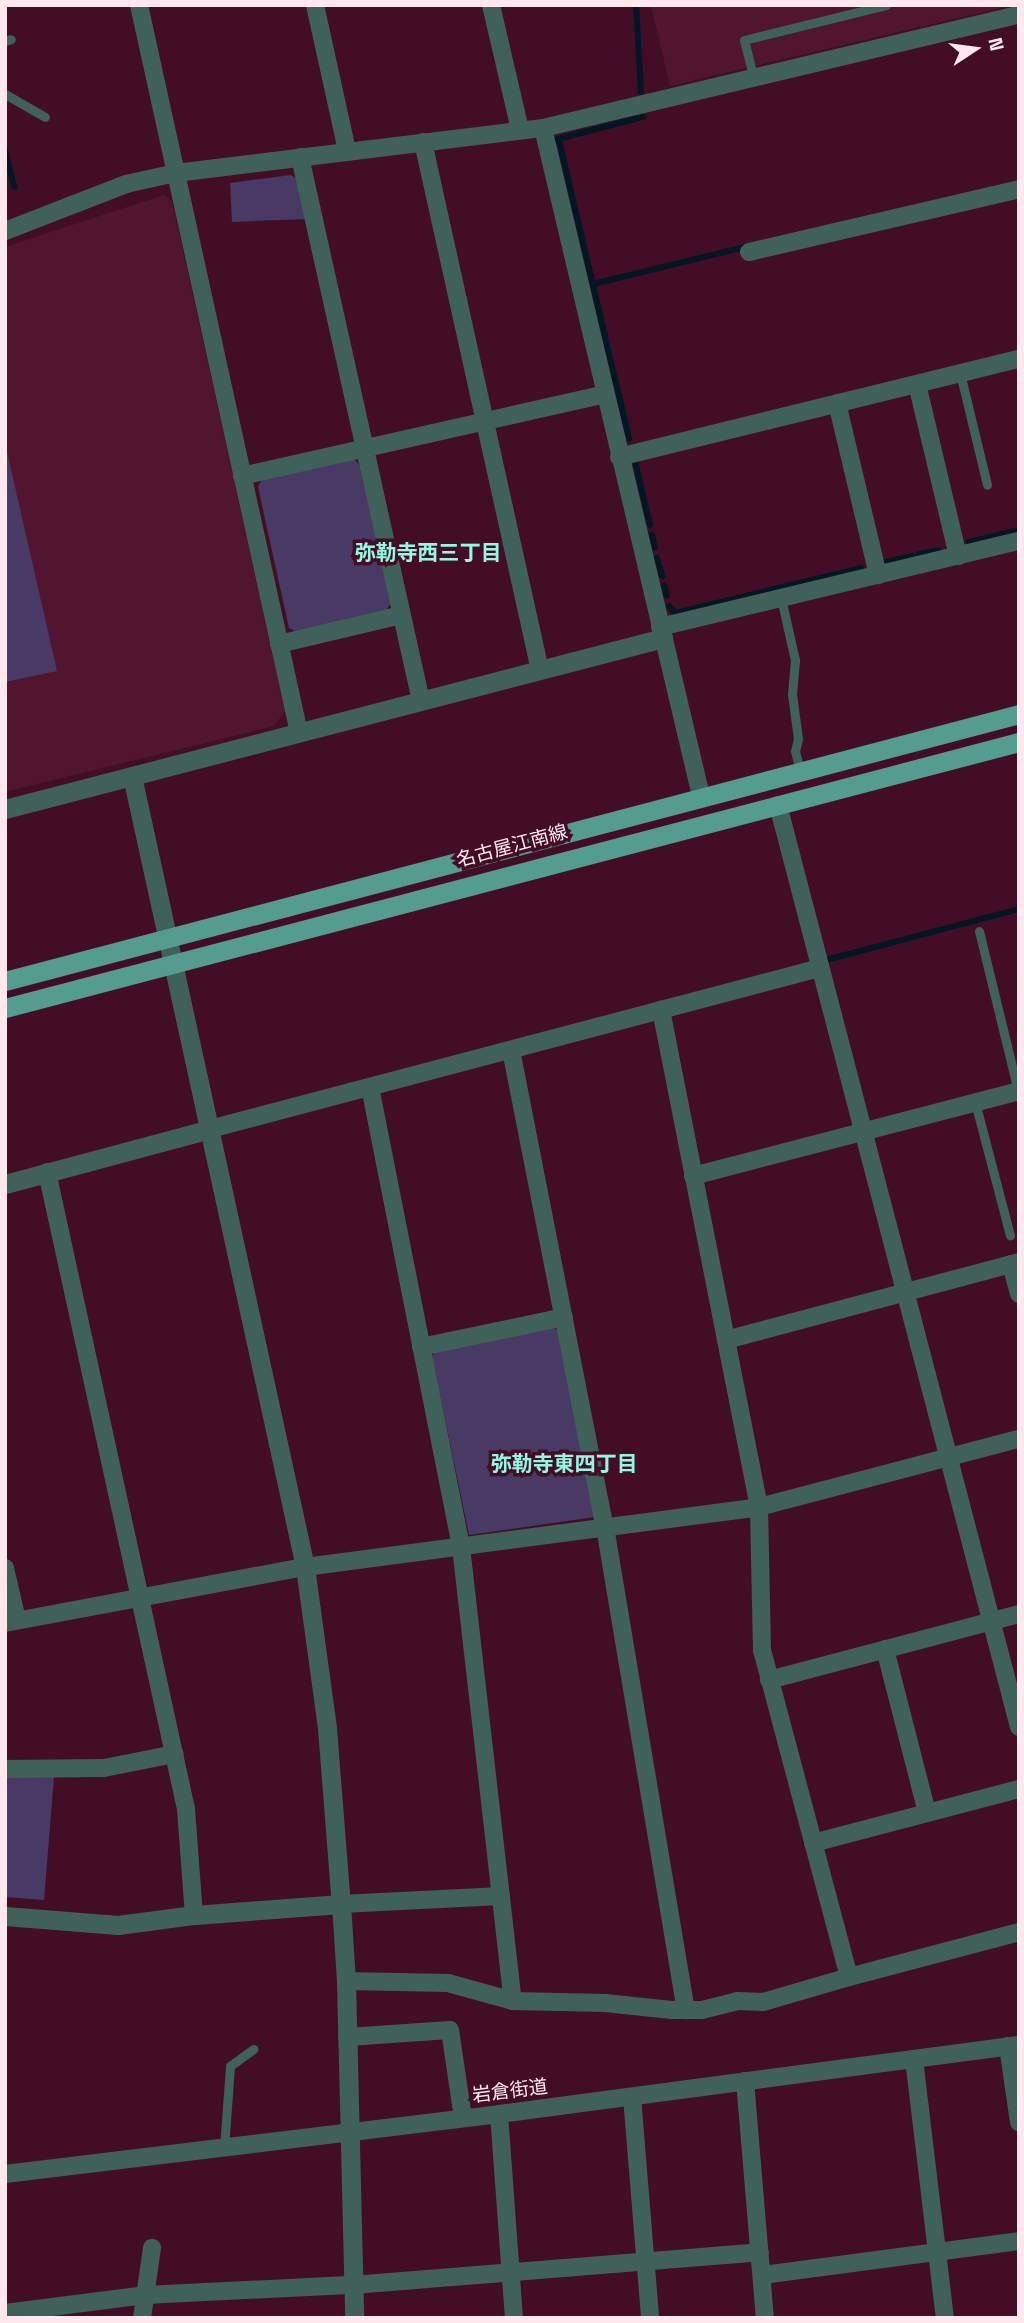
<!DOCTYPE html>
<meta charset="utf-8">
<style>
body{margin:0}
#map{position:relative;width:1024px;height:2323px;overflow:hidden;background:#430e25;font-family:"Space Grotesk","Noto Sans JP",sans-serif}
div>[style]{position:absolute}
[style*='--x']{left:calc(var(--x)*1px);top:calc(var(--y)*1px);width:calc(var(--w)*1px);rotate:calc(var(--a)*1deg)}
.built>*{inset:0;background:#521530}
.green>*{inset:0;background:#483a64}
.stream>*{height:6px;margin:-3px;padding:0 3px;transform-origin:3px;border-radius:3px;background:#031623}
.service>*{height:9px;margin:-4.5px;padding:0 4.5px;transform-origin:4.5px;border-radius:4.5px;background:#406159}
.minor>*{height:18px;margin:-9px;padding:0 9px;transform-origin:9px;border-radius:9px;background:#406159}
.tertiary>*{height:19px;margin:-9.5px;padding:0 9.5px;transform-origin:9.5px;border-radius:9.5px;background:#406159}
.primary>*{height:19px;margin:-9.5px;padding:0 9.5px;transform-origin:9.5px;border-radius:9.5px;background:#549c8d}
span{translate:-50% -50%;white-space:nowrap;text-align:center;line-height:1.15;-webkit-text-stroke:7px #430e25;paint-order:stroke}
.street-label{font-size:19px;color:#ffe9ef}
.neighbourhood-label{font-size:21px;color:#93f7e1;font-weight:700}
.frame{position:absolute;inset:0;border:7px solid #ffe9ef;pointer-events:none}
.north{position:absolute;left:940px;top:14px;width:70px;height:70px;-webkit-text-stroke:5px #430e25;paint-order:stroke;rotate:77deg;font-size:19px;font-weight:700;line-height:28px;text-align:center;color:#ffe9ef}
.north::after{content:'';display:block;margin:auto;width:24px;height:32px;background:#ffe9ef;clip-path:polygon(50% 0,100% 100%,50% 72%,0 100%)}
</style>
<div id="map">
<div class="built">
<div style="clip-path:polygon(651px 5px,1013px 5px,670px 86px)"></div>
<div style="clip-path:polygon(164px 195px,172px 201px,285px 711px,274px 726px,5px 792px,5px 247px)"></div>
</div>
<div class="green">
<div style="clip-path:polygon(291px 175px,298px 180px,306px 219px,232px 222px,230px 183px)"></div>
<div style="clip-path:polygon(5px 443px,57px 671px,5px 682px)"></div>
<div style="clip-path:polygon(353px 458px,359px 464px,391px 603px,385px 612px,297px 632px,289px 628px,258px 487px,262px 479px)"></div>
<div style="clip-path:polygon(550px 1326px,557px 1330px,595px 1517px,469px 1535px,432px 1356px,438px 1349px)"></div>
<div style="clip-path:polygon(5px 1776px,54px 1777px,44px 1900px,5px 1897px)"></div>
</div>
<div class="stream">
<div style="--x:636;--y:5;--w:87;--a:86.7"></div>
<div style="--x:558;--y:139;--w:88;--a:-14.5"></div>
<div style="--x:555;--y:140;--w:4;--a:0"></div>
<div style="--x:559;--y:140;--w:307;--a:76.8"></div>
<div style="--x:5;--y:150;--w:38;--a:76"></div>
<div style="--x:593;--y:284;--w:161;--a:-13.7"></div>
<div style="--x:635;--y:461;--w:66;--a:76.8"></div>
<div style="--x:652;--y:535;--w:13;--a:77"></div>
<div style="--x:969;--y:542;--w:51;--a:-13.5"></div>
<div style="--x:919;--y:554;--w:20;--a:-11"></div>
<div style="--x:657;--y:558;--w:19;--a:74"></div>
<div style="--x:882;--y:563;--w:31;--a:-13"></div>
<div style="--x:664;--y:586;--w:10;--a:73"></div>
<div style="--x:669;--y:606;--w:9;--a:49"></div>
<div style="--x:675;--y:613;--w:191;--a:-13.6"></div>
<div style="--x:826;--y:960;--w:200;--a:-14.8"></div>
</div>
<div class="service">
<div style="--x:5;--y:41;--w:6;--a:-18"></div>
<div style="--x:754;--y:79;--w:40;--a:-104.4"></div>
<div style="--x:744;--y:40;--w:146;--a:-13.8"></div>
<div style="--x:5;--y:94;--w:46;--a:29.9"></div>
<div style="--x:960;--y:373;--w:115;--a:76.4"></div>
<div style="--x:781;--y:598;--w:64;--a:77.3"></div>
<div style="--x:795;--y:660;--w:34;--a:95"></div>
<div style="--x:792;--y:694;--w:45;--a:82.4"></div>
<div style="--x:798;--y:739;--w:12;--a:104"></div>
<div style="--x:795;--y:751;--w:21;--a:76"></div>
<div style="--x:979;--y:931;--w:165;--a:76.3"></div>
<div style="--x:975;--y:1102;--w:138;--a:75.3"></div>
<div style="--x:224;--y:2148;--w:82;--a:-85.8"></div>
<div style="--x:230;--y:2066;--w:29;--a:-36"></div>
</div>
<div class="minor">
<div style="--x:139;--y:5;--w:745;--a:77.6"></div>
<div style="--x:315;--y:5;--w:148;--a:77.6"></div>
<div style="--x:491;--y:5;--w:128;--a:76.9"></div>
<div style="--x:543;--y:128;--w:686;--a:76.69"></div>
<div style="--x:423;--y:142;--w:541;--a:77.51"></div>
<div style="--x:300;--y:157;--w:557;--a:77.46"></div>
<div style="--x:5;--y:231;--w:130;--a:-21.2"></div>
<div style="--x:126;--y:184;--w:51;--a:-12.4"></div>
<div style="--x:176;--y:173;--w:370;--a:-7"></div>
<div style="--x:543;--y:128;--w:489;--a:-13.4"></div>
<div style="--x:749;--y:252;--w:277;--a:-13.1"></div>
<div style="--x:917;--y:384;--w:177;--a:76.6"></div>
<div style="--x:837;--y:403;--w:177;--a:76.6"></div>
<div style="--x:619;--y:457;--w:412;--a:-13.8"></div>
<div style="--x:242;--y:476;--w:372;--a:-12.7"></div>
<div style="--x:660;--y:627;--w:369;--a:-13.5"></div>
<div style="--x:279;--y:644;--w:126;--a:-13.3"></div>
<div style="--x:778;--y:805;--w:953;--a:75.35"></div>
<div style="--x:511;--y:1050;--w:486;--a:78.9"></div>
<div style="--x:605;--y:1527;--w:490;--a:80.5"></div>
<div style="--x:370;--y:1087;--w:469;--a:78.8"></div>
<div style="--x:461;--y:1547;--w:457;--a:83.5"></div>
<div style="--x:513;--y:2001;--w:92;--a:1.2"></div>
<div style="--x:605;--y:2003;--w:67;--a:6"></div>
<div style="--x:672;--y:2010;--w:30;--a:0"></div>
<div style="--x:702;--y:2010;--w:36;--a:-14"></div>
<div style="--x:737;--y:2001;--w:26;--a:2"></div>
<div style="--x:763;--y:2002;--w:90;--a:-16.2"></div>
<div style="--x:849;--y:1977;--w:337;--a:-104.9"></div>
<div style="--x:762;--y:1651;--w:144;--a:-91.2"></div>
<div style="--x:759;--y:1507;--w:507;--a:-101.15"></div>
<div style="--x:210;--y:1129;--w:631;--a:-14.79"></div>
<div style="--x:47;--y:1172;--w:652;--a:77.69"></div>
<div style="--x:186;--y:1809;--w:106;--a:85.7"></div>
<div style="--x:693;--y:1176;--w:337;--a:-14.6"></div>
<div style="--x:1011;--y:1264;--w:31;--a:75"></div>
<div style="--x:726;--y:1340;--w:303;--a:-14.9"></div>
<div style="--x:421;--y:1347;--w:146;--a:-11.8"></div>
<div style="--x:5;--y:1568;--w:53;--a:77"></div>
<div style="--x:5;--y:1623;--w:305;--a:-10.6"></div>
<div style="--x:305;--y:1567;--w:458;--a:-7.5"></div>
<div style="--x:759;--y:1507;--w:269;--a:-14.7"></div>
<div style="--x:885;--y:1649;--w:169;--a:75.6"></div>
<div style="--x:769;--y:1680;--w:259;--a:-14.8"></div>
<div style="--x:5;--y:1769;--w:99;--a:-0.6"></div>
<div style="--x:104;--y:1768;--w:72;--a:-11.2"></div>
<div style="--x:813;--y:1843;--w:213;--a:-14.7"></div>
<div style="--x:341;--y:1904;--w:160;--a:-2.9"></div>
<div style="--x:849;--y:1977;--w:176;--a:-14.8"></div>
<div style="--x:346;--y:1981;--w:102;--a:1.1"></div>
<div style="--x:448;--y:1983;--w:67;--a:15.5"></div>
<div style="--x:347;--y:2037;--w:103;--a:-3.9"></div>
<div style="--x:450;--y:2030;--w:89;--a:81.6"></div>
<div style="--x:1008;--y:2046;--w:77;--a:81.8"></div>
<div style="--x:914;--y:2059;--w:261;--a:83.2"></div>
<div style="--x:745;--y:2081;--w:238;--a:85.2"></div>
<div style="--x:632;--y:2097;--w:222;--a:85.3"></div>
<div style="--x:499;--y:2114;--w:205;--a:85.8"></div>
<div style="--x:5;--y:2174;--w:498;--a:-6.9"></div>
<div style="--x:499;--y:2114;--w:525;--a:-7.56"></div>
<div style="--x:762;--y:2275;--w:259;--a:-7.5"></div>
<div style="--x:5;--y:2313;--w:141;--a:-7.3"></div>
<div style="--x:145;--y:2295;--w:208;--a:-2.8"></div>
<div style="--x:353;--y:2285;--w:408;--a:-4.6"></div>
<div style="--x:142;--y:2318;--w:71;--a:-81.9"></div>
</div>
<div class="tertiary">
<div style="--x:132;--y:776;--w:810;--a:77.66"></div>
<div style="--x:305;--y:1567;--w:162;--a:82.2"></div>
<div style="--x:327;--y:1728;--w:177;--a:85.5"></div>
<div style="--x:341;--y:1904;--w:77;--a:86.3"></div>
<div style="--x:346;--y:1981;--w:337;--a:88.6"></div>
<div style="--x:5;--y:809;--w:680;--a:-14.57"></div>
<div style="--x:5;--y:1184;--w:212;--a:-15"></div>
<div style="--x:5;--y:1916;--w:113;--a:4.6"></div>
<div style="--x:118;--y:1925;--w:77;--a:-7.5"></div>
<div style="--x:194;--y:1915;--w:147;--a:-4.3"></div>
</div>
<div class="primary">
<div style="--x:5;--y:981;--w:1049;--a:-14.75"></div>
<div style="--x:5;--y:1008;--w:1048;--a:-14.7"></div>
</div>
<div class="street-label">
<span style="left:512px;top:846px;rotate:-15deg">名古屋江南線</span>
<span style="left:510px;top:2091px;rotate:-7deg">岩倉街道</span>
</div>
<div class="neighbourhood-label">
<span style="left:428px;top:553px">弥勒寺西三丁目</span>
<span style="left:564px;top:1464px">弥勒寺東四丁目</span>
</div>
<div class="frame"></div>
<div class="north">N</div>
</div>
